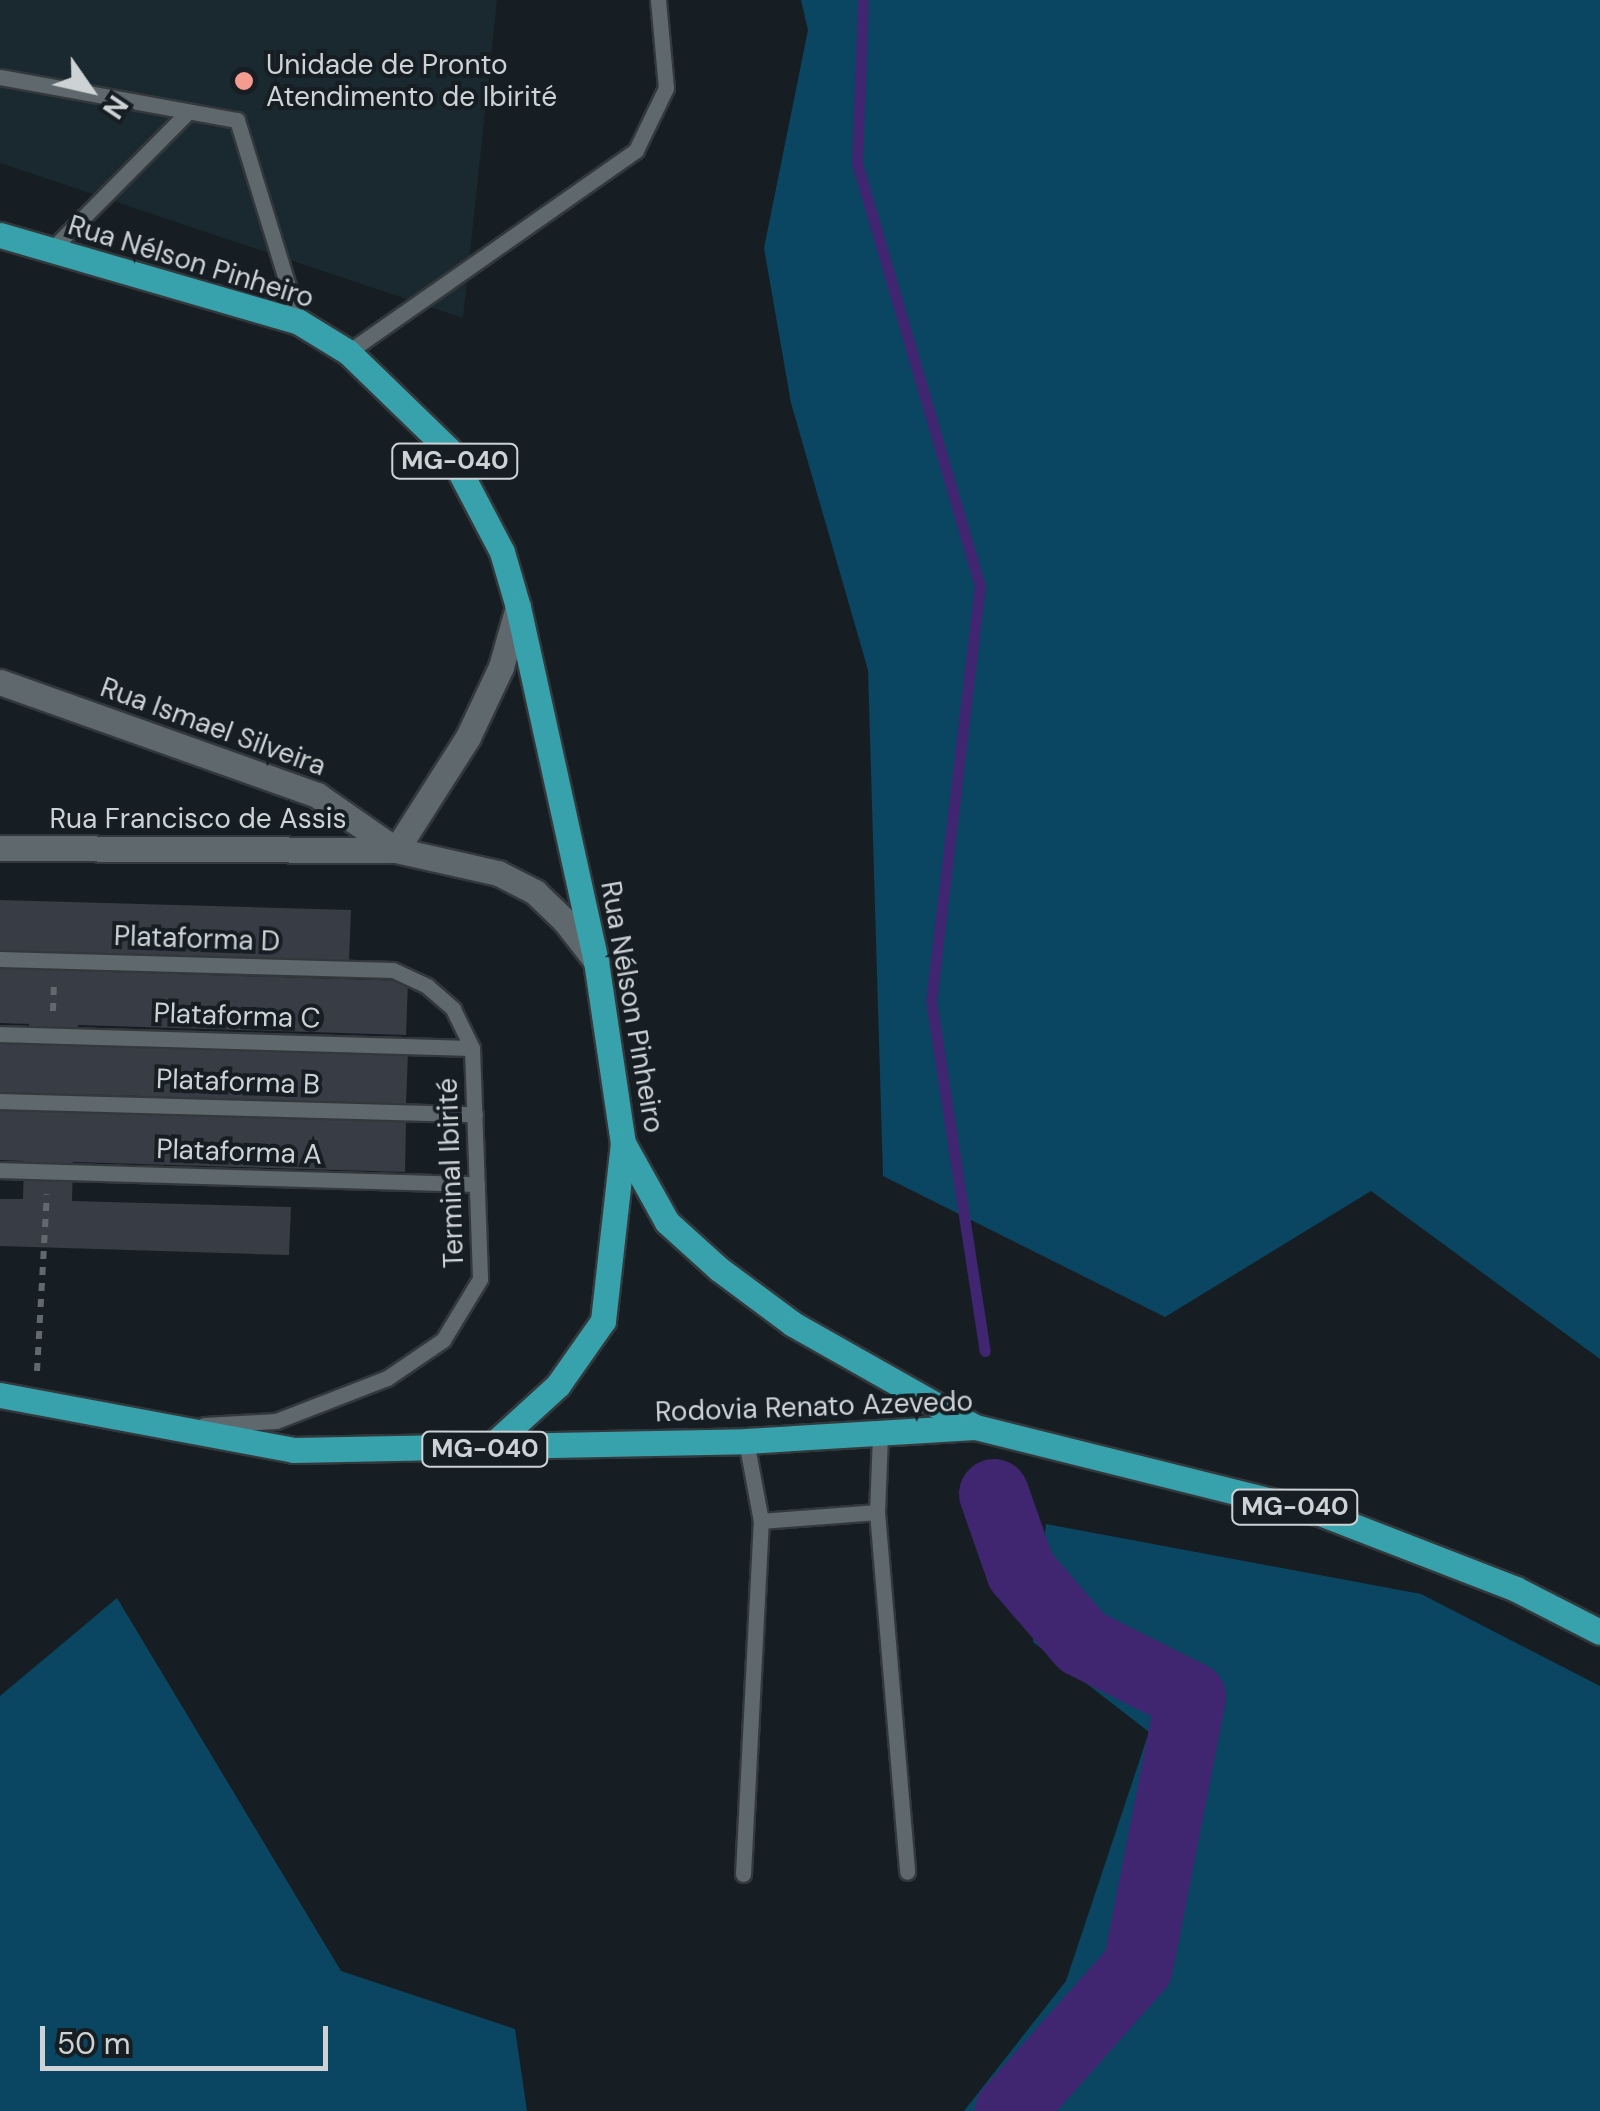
<!DOCTYPE html>
<meta charset="utf-8">
<style>
body{margin:0}
#map{position:relative;width:1600px;height:2111px;overflow:hidden;background:#161e23;font-family:"DM Sans",sans-serif}
div>[style]{position:absolute}
[style*='--x']{left:calc(var(--x)*1px);top:calc(var(--y)*1px);width:calc(var(--w)*1px);rotate:calc(var(--a)*1deg)}
.built>*{inset:0;background:#1a2830}
.green>*{inset:0;background:#0a4661}
.stream>*{height:11px;margin:-5.5px;padding:0 5.5px;transform-origin:5.5px;border-radius:5.5px;background:#402570}
.river>*{height:70px;margin:-35px;padding:0 35px;transform-origin:35px;border-radius:35px;background:#402570}
.building>*{inset:0;background:#383c44}
.path>*{height:6px;margin-top:-3px;transform-origin:0;background:repeating-linear-gradient(90deg,#62686d 0 8px,transparent 0 16px)}
.roads{filter:drop-shadow(2px 0 #33383c) drop-shadow(-2px 0 #33383c) drop-shadow(0 2px #33383c) drop-shadow(0 -2px #33383c)}
.service>*{height:15px;margin:-7.5px;padding:0 7.5px;transform-origin:7.5px;border-radius:7.5px;background:#5e686d}
.minor>*{height:25px;margin:-12.5px;padding:0 12.5px;transform-origin:12.5px;border-radius:12.5px;background:#5e686d}
.primary>*{height:25px;margin:-12.5px;padding:0 12.5px;transform-origin:12.5px;border-radius:12.5px;background:#37a2ac}
.dots>*{width:28px;height:28px;translate:-50% -50%;box-sizing:border-box;border:5px solid #161e23;border-radius:50%}
span{translate:-50% -50%;white-space:nowrap;text-align:center;line-height:1.15;-webkit-text-stroke:8px #161e23;paint-order:stroke}
.shield-label span{padding:2px 8px;background:#161e23;border:2px solid;border-radius:8px;-webkit-text-stroke-width:0}
.shield-label{font-size:25px;color:#cdd2d5;font-weight:700}
.poi-label{font-size:28px;color:#cdd2d5}
.left{translate:0 -50%;text-align:left}
.street-label{font-size:28px;color:#cdd2d5}
.north{position:absolute;left:40px;top:40px;width:100px;height:100px;-webkit-text-stroke:8px #161e23;paint-order:stroke;rotate:124deg;font-size:28px;font-weight:700;line-height:40px;text-align:center;color:#cdd2d5}
.north::after{content:'';display:block;margin:auto;width:35px;height:45px;background:#cdd2d5;clip-path:polygon(50% 0,100% 100%,50% 72%,0 100%)}
.scale{position:absolute;left:40px;top:2026px;width:288px;height:45px;box-sizing:border-box;border:5px solid #cdd2d5;border-top:0;padding-left:12px;font-size:30px;line-height:35px;white-space:nowrap;color:#cdd2d5;-webkit-text-stroke:8px #161e23;paint-order:stroke}
</style>
<div id="map">
<div class="built">
<div style="clip-path:polygon(0 0,497px 0,463px 318px,0 163px)"></div>
</div>
<div class="green">
<div style="clip-path:polygon(801px 0,1600px 0,1600px 1359px,1371px 1191px,1165px 1317px,883px 1176px,868px 670px,791px 403px,764px 248px,808px 30px)"></div>
<div style="clip-path:polygon(1046px 1524px,1421px 1594px,1600px 1686px,1600px 2111px,964px 2111px,1066px 1981px,1149px 1732px,1033px 1642px)"></div>
<div style="clip-path:polygon(117px 1598px,341px 1971px,515px 2029px,527px 2111px,0 2111px,0 1696px)"></div>
</div>
<div class="stream">
<div style="--x:863;--y:0;--w:163;--a:92.1"></div>
<div style="--x:857;--y:163;--w:440;--a:73.8"></div>
<div style="--x:980;--y:585;--w:418;--a:96.7"></div>
<div style="--x:931;--y:1000;--w:355;--a:81.3"></div>
</div>
<div class="river">
<div style="--x:994;--y:1494;--w:82;--a:70.7"></div>
<div style="--x:1021;--y:1571;--w:94;--a:49.3"></div>
<div style="--x:1082;--y:1642;--w:122;--a:26.8"></div>
<div style="--x:1191;--y:1697;--w:275;--a:101.1"></div>
<div style="--x:1138;--y:1967;--w:193;--a:131.6"></div>
</div>
<div class="building">
<div style="clip-path:polygon(0 900px,351px 910px,349px 961px,80px 954px,79px 971px,408px 981px,406px 1035px,78px 1025px,77px 1043px,408px 1053px,406px 1104px,75px 1094px,75px 1111px,406px 1121px,405px 1172px,73px 1162px,72px 1201px,291px 1207px,289px 1255px,0 1246px,0 1199px,23px 1199px,24px 1161px,0 1160px,0 1109px,26px 1110px,26px 1093px,0 1092px,0 1041px,28px 1042px,29px 1024px,0 1023px,0 969px,31px 969px,31px 952px,0 951px)"></div>
</div>
<div class="path">
<div style="--x:53;--y:1011;--w:27;--a:-88"></div>
<div style="--x:37;--y:1371;--w:177;--a:-86.8"></div>
</div>
<div class="roads">
<div class="service">
<div style="--x:0;--y:77;--w:241;--a:10.3"></div>
<div style="--x:237;--y:120;--w:211;--a:72.9"></div>
<div style="--x:51;--y:250;--w:193;--a:-45.2"></div>
<div style="--x:348;--y:352;--w:352;--a:-35"></div>
<div style="--x:636;--y:150;--w:69;--a:-64.2"></div>
<div style="--x:666;--y:88;--w:88;--a:-95.2"></div>
<div style="--x:0;--y:959;--w:393;--a:1.6"></div>
<div style="--x:393;--y:970;--w:38;--a:25"></div>
<div style="--x:427;--y:986;--w:35;--a:41"></div>
<div style="--x:453;--y:1009;--w:43;--a:64"></div>
<div style="--x:472;--y:1048;--w:231;--a:88"></div>
<div style="--x:480;--y:1279;--w:71;--a:121.2"></div>
<div style="--x:443;--y:1340;--w:68;--a:145.8"></div>
<div style="--x:387;--y:1378;--w:119;--a:158.8"></div>
<div style="--x:276;--y:1421;--w:72;--a:176.8"></div>
<div style="--x:0;--y:1034;--w:472;--a:1.7"></div>
<div style="--x:0;--y:1101;--w:475;--a:1.6"></div>
<div style="--x:0;--y:1170;--w:477;--a:1.7"></div>
<div style="--x:880;--y:1435;--w:77;--a:92.2"></div>
<div style="--x:877;--y:1512;--w:361;--a:85.2"></div>
<div style="--x:761;--y:1521;--w:116;--a:-4.4"></div>
<div style="--x:743;--y:1874;--w:353;--a:-87.1"></div>
<div style="--x:761;--y:1521;--w:81;--a:-100.6"></div>
</div>
<div class="minor">
<div style="--x:0;--y:682;--w:337;--a:19.6"></div>
<div style="--x:317;--y:795;--w:96;--a:34.8"></div>
<div style="--x:396;--y:850;--w:105;--a:12.7"></div>
<div style="--x:498;--y:873;--w:42;--a:27.2"></div>
<div style="--x:535;--y:892;--w:42;--a:44"></div>
<div style="--x:565;--y:921;--w:51;--a:52.2"></div>
<div style="--x:0;--y:848;--w:396;--a:0.3"></div>
<div style="--x:396;--y:850;--w:134;--a:-57.5"></div>
<div style="--x:468;--y:737;--w:77;--a:-64.8"></div>
<div style="--x:501;--y:667;--w:62;--a:-74.2"></div>
</div>
<div class="primary">
<div style="--x:0;--y:235;--w:311;--a:16.2"></div>
<div style="--x:299;--y:322;--w:57;--a:31.5"></div>
<div style="--x:348;--y:352;--w:139;--a:44.1"></div>
<div style="--x:448;--y:449;--w:116;--a:62.3"></div>
<div style="--x:502;--y:552;--w:57;--a:73.8"></div>
<div style="--x:518;--y:607;--w:362;--a:77.6"></div>
<div style="--x:596;--y:961;--w:184;--a:81.6"></div>
<div style="--x:623;--y:1143;--w:90;--a:60.9"></div>
<div style="--x:667;--y:1222;--w:70;--a:42.1"></div>
<div style="--x:719;--y:1269;--w:92;--a:36.6"></div>
<div style="--x:793;--y:1324;--w:209;--a:29.5"></div>
<div style="--x:0;--y:1395;--w:298;--a:10.6"></div>
<div style="--x:293;--y:1450;--w:453;--a:-1.1"></div>
<div style="--x:746;--y:1441;--w:229;--a:-3.5"></div>
<div style="--x:975;--y:1427;--w:356;--a:14"></div>
<div style="--x:1320;--y:1513;--w:210;--a:21.2"></div>
<div style="--x:1516;--y:1589;--w:94;--a:27.1"></div>
<div style="--x:488;--y:1449;--w:95;--a:-42.4"></div>
<div style="--x:558;--y:1385;--w:78;--a:-54.9"></div>
<div style="--x:603;--y:1321;--w:179;--a:-83.6"></div>
</div>
</div>
<div class="dots">
<div style="left:244px;top:81px;background:#f59c91"></div>
</div>
<div class="shield-label">
<span style="left:455px;top:461px">MG-040</span>
<span style="left:485px;top:1449px">MG-040</span>
<span style="left:1295px;top:1507px">MG-040</span>
</div>
<div class="poi-label">
<span class="left" style="left:266px;top:81px">Unidade de Pronto<br>Atendimento de Ibirité</span>
</div>
<div class="street-label">
<span style="left:191px;top:262px;rotate:17deg">Rua Nélson Pinheiro</span>
<span style="left:213px;top:727px;rotate:20deg">Rua Ismael Silveira</span>
<span style="left:198px;top:819px">Rua Francisco de Assis</span>
<span style="left:197px;top:939px;rotate:2deg">Plataforma D</span>
<span style="left:632px;top:1007px;rotate:80deg">Rua Nélson Pinheiro</span>
<span style="left:237px;top:1016px;rotate:2deg">Plataforma C</span>
<span style="left:238px;top:1082px;rotate:2deg">Plataforma B</span>
<span style="left:239px;top:1152px;rotate:2deg">Plataforma A</span>
<span style="left:451px;top:1173px;rotate:-92deg">Terminal Ibirité</span>
<span style="left:814px;top:1407px;rotate:-2deg">Rodovia Renato Azevedo</span>
</div>
<div class="north">N</div>
<div class="scale">50 m</div>
</div>
